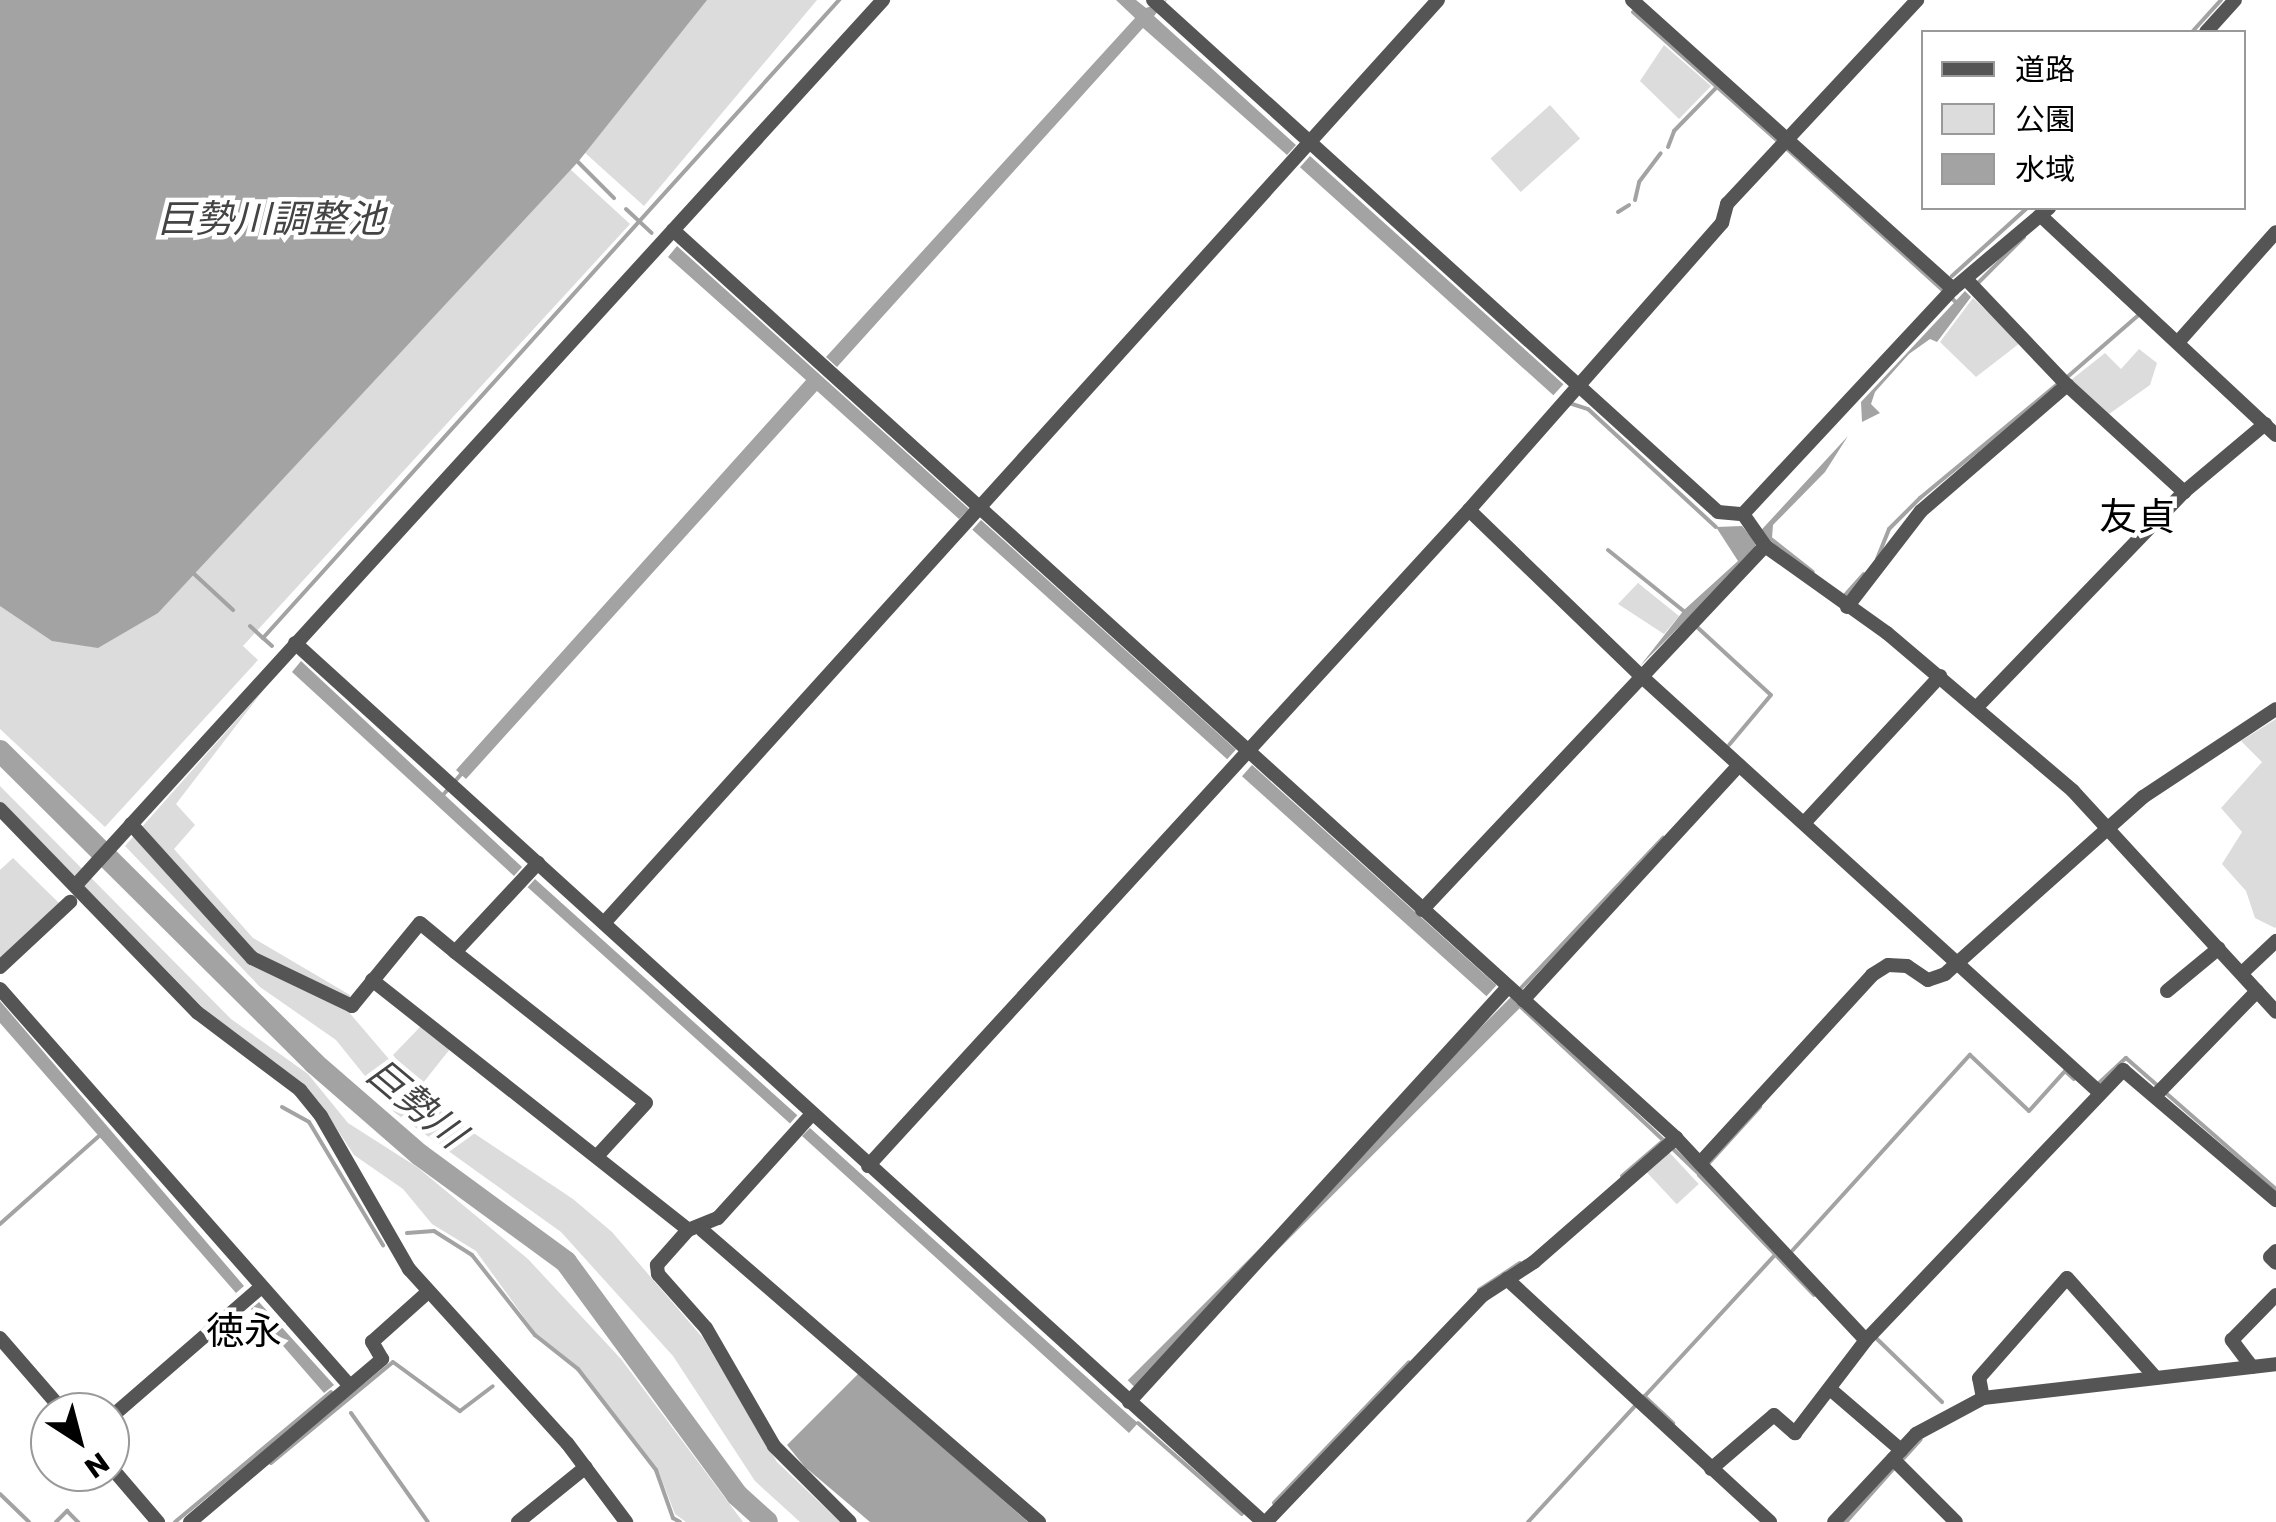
<!DOCTYPE html>
<meta charset="utf-8">
<style>
body{margin:0}
#map{position:relative;width:2276px;height:1522px;overflow:hidden;background:#fff;font-family:Poppins,"Noto Sans JP",sans-serif}
div>[style]{position:absolute}
[style*='--x']{left:calc(var(--x)*1px);top:calc(var(--y)*1px);width:calc(var(--w)*1px);rotate:calc(var(--a)*1deg)}
.green>*{inset:0;background:#dcdcdc;transform-origin:0 0}
.water>*{inset:0;background:#a3a3a3;transform-origin:0 0}
.stream>*{height:4px;margin:-2px;padding:0 2px;transform-origin:2px;border-radius:2px;background:#a3a3a3}
.river>*{height:22px;margin:-11px;padding:0 11px;transform-origin:11px;border-radius:11px;background:#a3a3a3}
.minor>*{height:14px;margin:-7px;padding:0 7px;transform-origin:7px;border-radius:7px;background:#555}
span{translate:-50% -50%;white-space:nowrap;text-align:center;line-height:1.15;-webkit-text-stroke:9px #fff;paint-order:stroke}
.water-label{font-size:38px;color:#444;font-style:italic}
.neighbourhood-label{font-size:38px;color:#000}
.legend{position:absolute;left:1921px;top:30px;width:325px;height:180px;box-sizing:border-box;background:#fff;border:2px solid #999;margin:0;padding:12px 18px;list-style:none;font-size:30px;color:#000}
.legend li{display:flex;align-items:center;gap:20px;height:50px}
.legend b{width:50px;border:2px solid #999}
.north{position:absolute;left:30px;top:1392px;width:100px;height:100px;box-sizing:border-box;background:#fff;border:2px solid #999;border-radius:50%;rotate:144deg;font-size:28px;font-weight:700;line-height:40px;text-align:center;color:#000}
.north::after{content:'';display:block;margin:auto;width:35px;height:45px;background:#000;clip-path:polygon(50% 0,100% 100%,50% 72%,0 100%)}
</style>
<div id="map">
<div class="green">
<div style="clip-path:polygon(542px 0,817px 0,644px 206px,583px 151px,522px 125px,630px 224px,243px 646px,258px 660px,105px 827px,0 729px,0 415px)"></div>
<div style="clip-path:polygon(1664px 45px,1711px 86px,1679px 119px,1640px 81px)"></div>
<div style="left:1550px;top:105px;width:45px;height:80px;rotate:48deg"></div>
<div style="clip-path:polygon(1973px 298px,2020px 343px,1976px 377px,1940px 342px)"></div>
<div style="clip-path:polygon(2139px 349px,2157px 363px,2150px 385px,2109px 414px,2071px 380px,2105px 353px,2121px 369px)"></div>
<div style="clip-path:polygon(1638px 583px,1679px 616px,1664px 634px,1618px 604px)"></div>
<div style="clip-path:polygon(265px 688px,176px 804px,195px 825px,174px 849px,253px 938px,350px 995px,347px 1010px,424px 1100px,573px 1199px,612px 1232px,703px 1338px,777px 1462px,840px 1522px,800px 1522px,755px 1481px,673px 1356px,561px 1232px,394px 1112px,336px 1040px,260px 987px,125px 846px)"></div>
<div style="clip-path:polygon(2276px 719px,2276px 927px,2275px 928px,2255px 918px,2246px 891px,2222px 864px,2242px 832px,2221px 808px,2262px 762px,2241px 741px)"></div>
<div style="clip-path:polygon(0 786px,231px 1019px,308px 1074px,348px 1123px,417px 1167px,528px 1259px,621px 1359px,743px 1522px,686px 1522px,675px 1514px,658px 1470px,578px 1367px,536px 1334px,476px 1251px,432px 1224px,403px 1189px,354px 1155px,319px 1102px,276px 1063px,232px 1037px,0 802px)"></div>
<div style="clip-path:polygon(13px 858px,60px 904px,0 959px,0 870px)"></div>
<div style="clip-path:polygon(422px 1025px,450px 1049px,419px 1088px,393px 1055px)"></div>
<div style="left:1668px;top:1151px;width:45px;height:30px;rotate:47deg"></div>
</div>
<div class="water">
<div style="clip-path:polygon(0 0,707px 0,578px 162px,158px 613px,98px 648px,52px 641px,0 606px)"></div>
<div style="clip-path:polygon(1116px 0,1136px 0,1146px 8px,1167px 0,1154px 16px,1296px 145px,1287px 155px,1143px 28px,837px 367px,826px 357px,1135px 18px)"></div>
<div style="left:1310px;top:156px;width:341px;height:15px;rotate:42deg"></div>
<div style="clip-path:polygon(677px 246px,969px 509px,959px 519px,817px 391px,466px 779px,456px 770px,806px 380px,668px 257px)"></div>
<div style="clip-path:polygon(1965px 291px,1971px 297px,1937px 342px,1930px 339px,1909px 354px,1875px 392px,1871px 404px,1880px 413px,1862px 422px,1861px 402px)"></div>
<div style="clip-path:polygon(1848px 436px,1825px 472px,1773px 525px,1772px 538px,1756px 544px,1753px 553px,1640px 666px,1684px 610px,1738px 561px,1716px 527px,1742px 526px,1753px 539px)"></div>
<div style="left:981px;top:520px;width:343px;height:13px;rotate:42deg"></div>
<div style="clip-path:polygon(301px 661px,522px 867px,514px 876px,292px 672px)"></div>
<div style="left:1252px;top:765px;width:329px;height:15px;rotate:42deg"></div>
<div style="left:535px;top:879px;width:353px;height:11px;rotate:42deg"></div>
<div style="left:1511px;top:997px;width:14px;height:542px;rotate:45deg"></div>
<div style="clip-path:polygon(0 1001px,244px 1286px,236px 1293px,0 1023px)"></div>
<div style="clip-path:polygon(810px 1128px,1132px 1418px,1138px 1423px,1129px 1433px,802px 1136px)"></div>
<div style="clip-path:polygon(259px 1302px,334px 1385px,324px 1393px,251px 1309px)"></div>
<div style="clip-path:polygon(859px 1373px,1028px 1522px,870px 1522px,805px 1467px,787px 1445px)"></div>
</div>
<div class="stream">
<div style="--x:1633;--y:12;--w:195;--a:41.7"></div>
<div style="--x:2192;--y:32;--w:43;--a:-47.8"></div>
<div style="--x:1668;--y:147;--w:17;--a:-69"></div>
<div style="--x:1674;--y:131;--w:62;--a:-45.7"></div>
<div style="--x:1786;--y:148;--w:231;--a:42.2"></div>
<div style="--x:578;--y:162;--w:51;--a:45"></div>
<div style="--x:1635;--y:200;--w:18;--a:-77"></div>
<div style="--x:1639;--y:182;--w:36;--a:-53"></div>
<div style="--x:626;--y:209;--w:35;--a:43"></div>
<div style="--x:1618;--y:212;--w:13;--a:-32"></div>
<div style="--x:1952;--y:276;--w:101;--a:-42.2"></div>
<div style="--x:1978;--y:283;--w:65;--a:-45"></div>
<div style="--x:2065;--y:379;--w:101;--a:-41"></div>
<div style="--x:1569;--y:403;--w:20;--a:18"></div>
<div style="--x:1588;--y:409;--w:174;--a:42.7"></div>
<div style="--x:1771;--y:539;--w:53;--a:38.2"></div>
<div style="--x:1608;--y:550;--w:100;--a:38.9"></div>
<div style="--x:1877;--y:559;--w:32;--a:-68"></div>
<div style="--x:1889;--y:529;--w:44;--a:-45"></div>
<div style="--x:1920;--y:498;--w:179;--a:-39.6"></div>
<div style="--x:192;--y:572;--w:56;--a:42.8"></div>
<div style="--x:1845;--y:595;--w:28;--a:-48"></div>
<div style="--x:250;--y:626;--w:18;--a:43"></div>
<div style="--x:1697;--y:627;--w:100;--a:42.6"></div>
<div style="--x:1771;--y:695;--w:65;--a:130"></div>
<div style="--x:272;--y:646;--w:12;--a:-138"></div>
<div style="--x:263;--y:638;--w:860;--a:-47.92"></div>
<div style="--x:443;--y:795;--w:30;--a:-49"></div>
<div style="--x:1521;--y:988;--w:207;--a:-46.6"></div>
<div style="--x:1521;--y:1007;--w:195;--a:43.1"></div>
<div style="--x:2099;--y:1083;--w:37;--a:-43"></div>
<div style="--x:2126;--y:1058;--w:41;--a:41.1"></div>
<div style="--x:2167;--y:1094;--w:145;--a:41.1"></div>
<div style="--x:282;--y:1107;--w:31;--a:29"></div>
<div style="--x:309;--y:1122;--w:144;--a:59"></div>
<div style="--x:1671;--y:1147;--w:39;--a:44"></div>
<div style="--x:1699;--y:1174;--w:91;--a:-47.7"></div>
<div style="--x:1699;--y:1175;--w:166;--a:46.2"></div>
<div style="--x:1622;--y:1176;--w:55;--a:-40.6"></div>
<div style="--x:0;--y:1224;--w:132;--a:-41.6"></div>
<div style="--x:407;--y:1233;--w:27;--a:-4"></div>
<div style="--x:434;--y:1231;--w:45;--a:32.3"></div>
<div style="--x:472;--y:1255;--w:102;--a:51.8"></div>
<div style="--x:535;--y:1335;--w:55;--a:38.3"></div>
<div style="--x:578;--y:1369;--w:128;--a:52.3"></div>
<div style="--x:656;--y:1470;--w:51;--a:70.5"></div>
<div style="--x:673;--y:1518;--w:8;--a:30"></div>
<div style="--x:1792;--y:1251;--w:265;--a:-47.8"></div>
<div style="--x:1970;--y:1055;--w:81;--a:43.5"></div>
<div style="--x:2029;--y:1111;--w:54;--a:-48"></div>
<div style="--x:2065;--y:1071;--w:12;--a:42"></div>
<div style="--x:1479;--y:1290;--w:49;--a:-33.4"></div>
<div style="--x:1876;--y:1338;--w:92;--a:44.1"></div>
<div style="--x:1644;--y:1396;--w:40;--a:43"></div>
<div style="--x:1643;--y:1398;--w:195;--a:-47.3"></div>
<div style="--x:351;--y:1413;--w:133;--a:54.8"></div>
<div style="--x:1138;--y:1423;--w:138;--a:41.2"></div>
<div style="--x:1904;--y:1458;--w:25;--a:-48"></div>
<div style="--x:271;--y:1463;--w:158;--a:-39.6"></div>
<div style="--x:393;--y:1362;--w:83;--a:36.2"></div>
<div style="--x:460;--y:1411;--w:41;--a:-37.1"></div>
<div style="--x:0;--y:1494;--w:40;--a:44"></div>
<div style="--x:1274;--y:1503;--w:195;--a:-46.2"></div>
<div style="--x:56;--y:1522;--w:16;--a:-45"></div>
<div style="--x:67;--y:1511;--w:16;--a:45"></div>
<div style="--x:175;--y:1522;--w:203;--a:-39.8"></div>
<div style="--x:1528;--y:1522;--w:159;--a:-47.3"></div>
<div style="--x:1846;--y:1522;--w:74;--a:-48.3"></div>
</div>
<div class="river">
<div style="--x:0;--y:751;--w:443;--a:44.8"></div>
<div style="--x:314;--y:1063;--w:140;--a:41"></div>
<div style="--x:420;--y:1155;--w:181;--a:36.2"></div>
<div style="--x:566;--y:1262;--w:289;--a:53.7"></div>
<div style="--x:737;--y:1495;--w:40;--a:42"></div>
</div>
<div class="minor">
<div style="--x:1153;--y:0;--w:762;--a:42.18"></div>
<div style="--x:1718;--y:512;--w:25;--a:5"></div>
<div style="--x:1632;--y:0;--w:432;--a:42"></div>
<div style="--x:2206;--y:32;--w:43;--a:-47.8"></div>
<div style="--x:2041;--y:216;--w:321;--a:43"></div>
<div style="--x:673;--y:230;--w:1353;--a:42.15"></div>
<div style="--x:1676;--y:1138;--w:277;--a:46.8"></div>
<div style="--x:1966;--y:279;--w:146;--a:46.4"></div>
<div style="--x:2180;--y:340;--w:144;--a:-48.4"></div>
<div style="--x:1469;--y:510;--w:238;--a:44"></div>
<div style="--x:1640;--y:675;--w:622;--a:42.26"></div>
<div style="--x:1743;--y:514;--w:39;--a:55"></div>
<div style="--x:1765;--y:546;--w:150;--a:35.5"></div>
<div style="--x:1887;--y:633;--w:244;--a:40.3"></div>
<div style="--x:2073;--y:791;--w:300;--a:47.4"></div>
<div style="--x:1743;--y:514;--w:308;--a:-47"></div>
<div style="--x:1953;--y:289;--w:126;--a:-40.2"></div>
<div style="--x:1847;--y:607;--w:121;--a:-52.4"></div>
<div style="--x:1921;--y:511;--w:193;--a:-40.8"></div>
<div style="--x:2067;--y:385;--w:159;--a:42.4"></div>
<div style="--x:295;--y:643;--w:1308;--a:42.24"></div>
<div style="--x:1978;--y:706;--w:297;--a:-46.1"></div>
<div style="--x:2184;--y:492;--w:106;--a:-40"></div>
<div style="--x:0;--y:809;--w:284;--a:45.9"></div>
<div style="--x:198;--y:1013;--w:128;--a:37"></div>
<div style="--x:300;--y:1090;--w:33;--a:51"></div>
<div style="--x:321;--y:1116;--w:177;--a:60.1"></div>
<div style="--x:409;--y:1269;--w:235;--a:47.8"></div>
<div style="--x:567;--y:1443;--w:99;--a:53.2"></div>
<div style="--x:1805;--y:822;--w:199;--a:-47.2"></div>
<div style="--x:131;--y:824;--w:181;--a:47.9"></div>
<div style="--x:252;--y:958;--w:111;--a:25.6"></div>
<div style="--x:352;--y:1006;--w:107;--a:-50.7"></div>
<div style="--x:420;--y:923;--w:45;--a:39.6"></div>
<div style="--x:455;--y:952;--w:122;--a:-47"></div>
<div style="--x:76;--y:885;--w:1198;--a:-47.64"></div>
<div style="--x:1422;--y:910;--w:500;--a:-46.7"></div>
<div style="--x:604;--y:923;--w:1244;--a:-47.9"></div>
<div style="--x:455;--y:952;--w:243;--a:38.3"></div>
<div style="--x:646;--y:1103;--w:71;--a:132.7"></div>
<div style="--x:0;--y:967;--w:96;--a:-42.9"></div>
<div style="--x:2242;--y:973;--w:47;--a:-43.3"></div>
<div style="--x:372;--y:980;--w:403;--a:38.3"></div>
<div style="--x:688;--y:1230;--w:32;--a:-22"></div>
<div style="--x:718;--y:1218;--w:140;--a:-47.9"></div>
<div style="--x:0;--y:989;--w:529;--a:48.6"></div>
<div style="--x:2167;--y:991;--w:67;--a:-39.6"></div>
<div style="--x:1523;--y:1000;--w:319;--a:-47.4"></div>
<div style="--x:2156;--y:1095;--w:145;--a:-45.8"></div>
<div style="--x:1700;--y:1163;--w:255;--a:-47.5"></div>
<div style="--x:1872;--y:975;--w:19;--a:-32"></div>
<div style="--x:1888;--y:965;--w:19;--a:3"></div>
<div style="--x:1907;--y:966;--w:25;--a:34"></div>
<div style="--x:1928;--y:980;--w:18;--a:-19"></div>
<div style="--x:1945;--y:974;--w:266;--a:-41.8"></div>
<div style="--x:2143;--y:797;--w:159;--a:-33.5"></div>
<div style="--x:868;--y:1166;--w:890;--a:-47.51"></div>
<div style="--x:1469;--y:510;--w:383;--a:-48.6"></div>
<div style="--x:1722;--y:223;--w:20;--a:-75"></div>
<div style="--x:1727;--y:204;--w:279;--a:-47"></div>
<div style="--x:688;--y:1230;--w:47;--a:131.5"></div>
<div style="--x:657;--y:1265;--w:9;--a:84"></div>
<div style="--x:658;--y:1274;--w:72;--a:48.4"></div>
<div style="--x:706;--y:1328;--w:136;--a:60"></div>
<div style="--x:774;--y:1446;--w:107;--a:45"></div>
<div style="--x:702;--y:1230;--w:446;--a:40.9"></div>
<div style="--x:2276;--y:1251;--w:8;--a:135"></div>
<div style="--x:2270;--y:1257;--w:8;--a:45"></div>
<div style="--x:1507;--y:1279;--w:358;--a:42.7"></div>
<div style="--x:0;--y:1338;--w:98;--a:49.1"></div>
<div style="--x:2252;--y:1367;--w:34;--a:-127"></div>
<div style="--x:2232;--y:1340;--w:63;--a:-45.6"></div>
<div style="--x:1830;--y:1389;--w:94;--a:40.7"></div>
<div style="--x:1983;--y:1398;--w:20;--a:-101"></div>
<div style="--x:1979;--y:1378;--w:133;--a:-48.7"></div>
<div style="--x:2067;--y:1278;--w:134;--a:48.3"></div>
<div style="--x:1129;--y:1402;--w:562;--a:-47.6"></div>
<div style="--x:110;--y:1418;--w:198;--a:-40.9"></div>
<div style="--x:1893;--y:1459;--w:89;--a:45"></div>
<div style="--x:110;--y:1466;--w:74;--a:49.4"></div>
<div style="--x:1711;--y:1469;--w:83;--a:-40.6"></div>
<div style="--x:1774;--y:1415;--w:28;--a:41"></div>
<div style="--x:1795;--y:1433;--w:117;--a:-52.6"></div>
<div style="--x:1866;--y:1340;--w:373;--a:-46.4"></div>
<div style="--x:2123;--y:1070;--w:201;--a:40.4"></div>
<div style="--x:190;--y:1522;--w:252;--a:-40.3"></div>
<div style="--x:382;--y:1359;--w:20;--a:-120"></div>
<div style="--x:372;--y:1342;--w:75;--a:-41.8"></div>
<div style="--x:518;--y:1522;--w:87;--a:-39"></div>
<div style="--x:1266;--y:1522;--w:314;--a:-46.3"></div>
<div style="--x:1483;--y:1295;--w:61;--a:-32.9"></div>
<div style="--x:1534;--y:1262;--w:189;--a:-41.1"></div>
<div style="--x:1834;--y:1522;--w:120;--a:-47"></div>
<div style="--x:1916;--y:1434;--w:76;--a:-28.2"></div>
<div style="--x:1983;--y:1398;--w:295;--a:-6.6"></div>
</div>
<div class="water-label">
<span style="left:271px;top:219px">巨勢川調整池</span>
<span style="left:416px;top:1103px;rotate:40deg">巨勢川</span>
</div>
<div class="neighbourhood-label">
<span style="left:2137px;top:517px">友貞</span>
<span style="left:244px;top:1331px">徳永</span>
</div>
<ul class="legend">
<li><b style="height:12px;background:#555"></b>道路</li>
<li><b style="height:28px;background:#dcdcdc"></b>公園</li>
<li><b style="height:28px;background:#a3a3a3"></b>水域</li>
</ul>
<div class="north">N</div>
</div>
